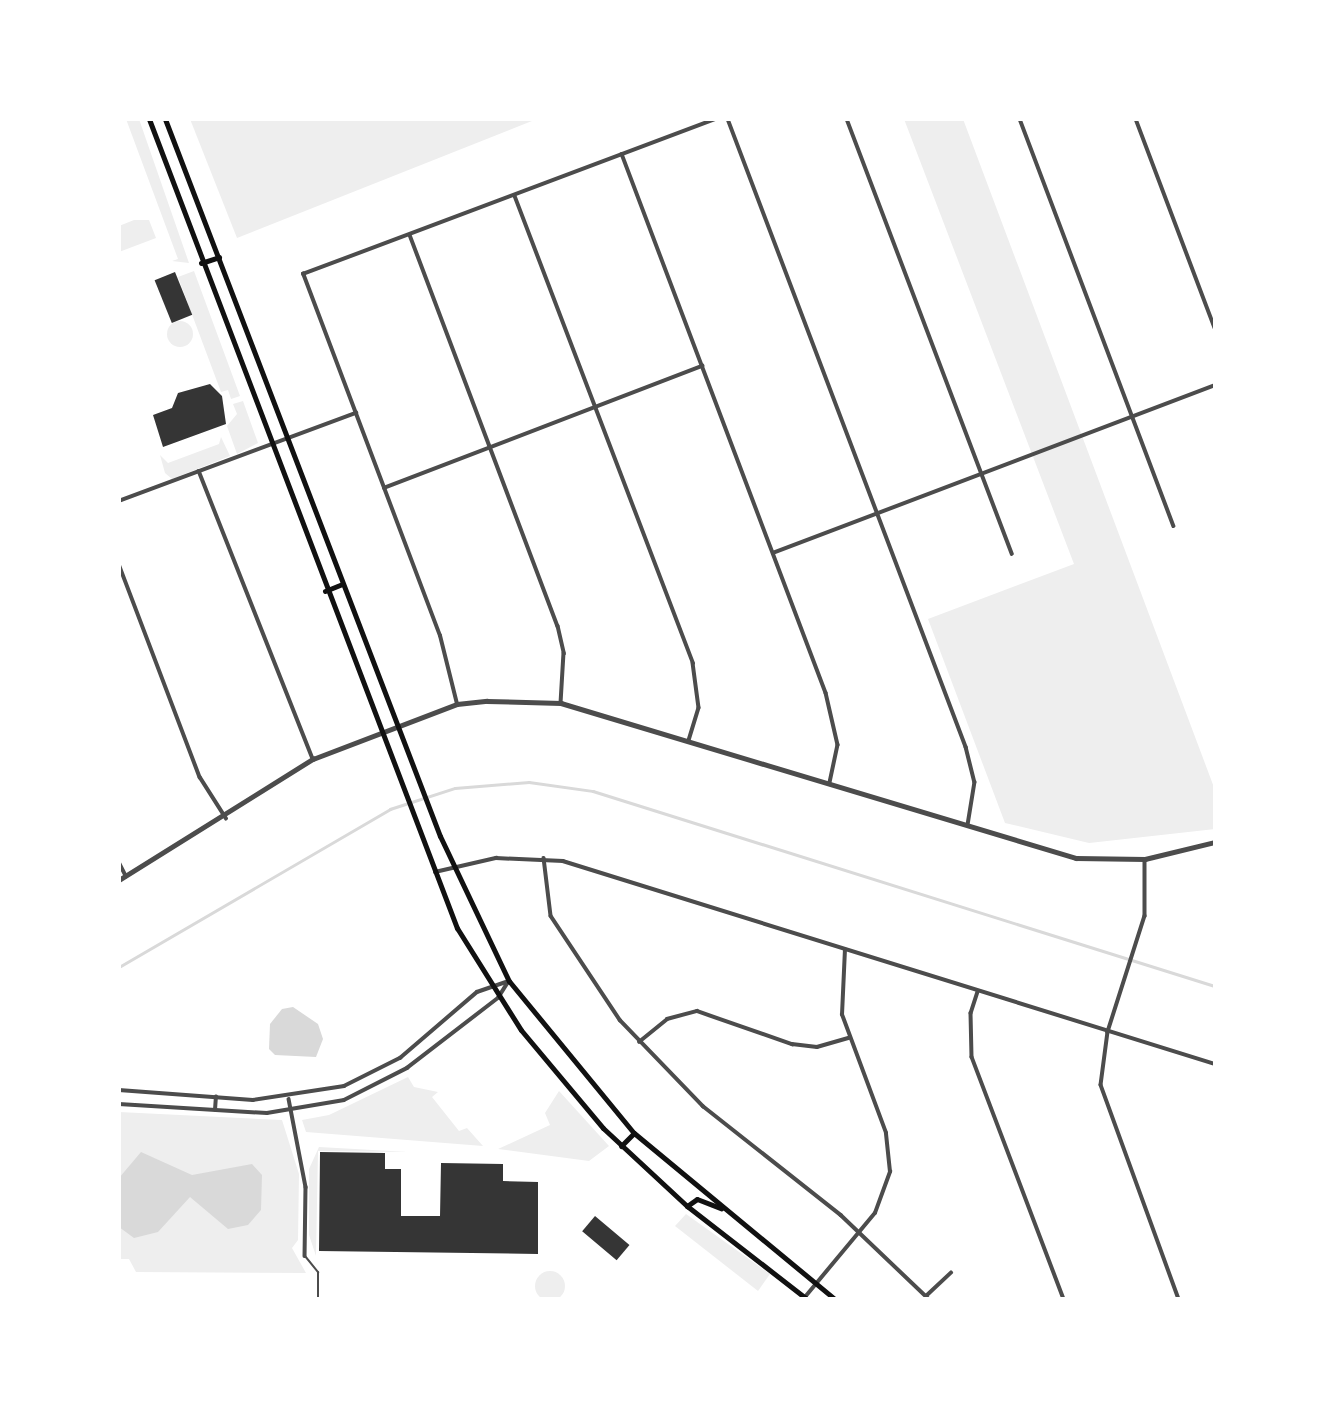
<!DOCTYPE html>
<style>
body{margin:0}
#map{position:relative;width:1334px;height:1418px;overflow:hidden;background:#fff;font-family:Roboto,sans-serif}
div>[style]{position:absolute}
[style*='--x']{left:calc(var(--x)*1px);top:calc(var(--y)*1px);width:calc(var(--w)*1px);rotate:calc(var(--a)*1deg)}
.green>*{inset:0;background:#eee}
.round{border-radius:50%}
.water>*{inset:0;background:#d9d9d9}
.stream>*{height:2.5px;margin:-1.25px;padding:0 1.25px;transform-origin:1.25px;border-radius:1.25px;background:#d9d9d9}
.building>*{inset:0;background:#353535;transform-origin:0 0}
.service>*{height:2px;margin:-1px;padding:0 1px;transform-origin:1px;border-radius:1px;background:#4c4c4c}
.minor>*{height:3.5px;margin:-1.75px;padding:0 1.75px;transform-origin:1.75px;border-radius:1.75px;background:#4c4c4c}
.tertiary>*{height:4.5px;margin:-2.25px;padding:0 2.25px;transform-origin:2.25px;border-radius:2.25px;background:#4c4c4c}
.secondary>*{height:5px;margin:-2.5px;padding:0 2.5px;transform-origin:2.5px;border-radius:2.5px;background:#111}
span{translate:-50% -50%;white-space:nowrap;text-align:center;line-height:1.15;-webkit-text-stroke:7px #fff;paint-order:stroke}
.frame{position:absolute;inset:0;border:121px solid #fff;pointer-events:none}
</style>
<div id="map">
<div class="green">
<div style="clip-path:polygon(126px 119px,139px 119px,189px 263px,172px 261px,178px 259px)"></div>
<div style="clip-path:polygon(190px 119px,537px 119px,237px 238px)"></div>
<div style="clip-path:polygon(904px 119px,963px 119px,1215px 790px,1215px 829px,1089px 843px,1005px 823px,928px 619px,1074px 564px)"></div>
<div style="clip-path:polygon(134px 220px,149px 220px,156px 238px,119px 252px,119px 226px)"></div>
<div style="clip-path:polygon(194px 271px,240px 396px,231px 399px,228px 390px,221px 392px,178px 277px)"></div>
<div class="round" style="left:167px;top:321px;width:26px;height:26px"></div>
<div style="clip-path:polygon(243px 401px,258px 443px,237px 454px,227px 426px,237px 414px,233px 404px)"></div>
<div style="clip-path:polygon(221px 437px,230px 456px,172px 479px,165px 473px,160px 455px,168px 463px,219px 444px)"></div>
<div style="clip-path:polygon(408px 1077px,414px 1087px,438px 1092px,432px 1097px,459px 1131px,467px 1128px,483px 1146px,306px 1132px,302px 1120px,329px 1115px)"></div>
<div style="clip-path:polygon(559px 1091px,609px 1146px,589px 1161px,498px 1149px,550px 1125px,545px 1113px)"></div>
<div style="clip-path:polygon(119px 1112px,282px 1120px,299px 1174px,298px 1240px,292px 1248px,306px 1273px,136px 1272px,129px 1259px,119px 1259px)"></div>
<div style="clip-path:polygon(319px 1147px,408px 1152px,318px 1151px,316px 1256px,309px 1235px,309px 1169px)"></div>
<div style="clip-path:polygon(686px 1214px,770px 1274px,758px 1291px,675px 1226px)"></div>
<div class="round" style="left:535px;top:1271px;width:30px;height:30px"></div>
</div>
<div class="water">
<div style="clip-path:polygon(293px 1007px,318px 1024px,323px 1039px,316px 1057px,275px 1055px,269px 1049px,270px 1024px,282px 1009px)"></div>
<div style="clip-path:polygon(141px 1152px,192px 1175px,252px 1164px,262px 1175px,261px 1210px,248px 1225px,228px 1229px,190px 1197px,158px 1232px,134px 1238px,119px 1227px,119px 1178px)"></div>
</div>
<div class="stream">
<div style="--x:119;--y:967;--w:314;--a:-30.2"></div>
<div style="--x:390;--y:809;--w:68;--a:-17.9"></div>
<div style="--x:455;--y:788;--w:74;--a:-4.6"></div>
<div style="--x:529;--y:782;--w:65;--a:8"></div>
<div style="--x:593;--y:791;--w:652;--a:17.41"></div>
</div>
<div class="building">
<div style="left:175px;top:272px;width:46px;height:22px;rotate:68deg"></div>
<div style="clip-path:polygon(210px 384px,222px 396px,226px 424px,163px 447px,153px 415px,172px 408px,178px 393px)"></div>
<div style="clip-path:polygon(320px 1152px,385px 1153px,385px 1169px,401px 1169px,401px 1216px,440px 1216px,441px 1163px,503px 1164px,503px 1181px,538px 1182px,538px 1254px,319px 1251px)"></div>
<div style="left:595px;top:1216px;width:45px;height:20px;rotate:40deg"></div>
</div>
<div class="service">
<div style="--x:305;--y:1256;--w:21;--a:51"></div>
<div style="--x:318;--y:1272;--w:27;--a:90"></div>
</div>
<div class="minor">
<div style="--x:728;--y:119;--w:672;--a:69.24"></div>
<div style="--x:966;--y:747;--w:36;--a:76"></div>
<div style="--x:975;--y:782;--w:44;--a:99.2"></div>
<div style="--x:847;--y:119;--w:465;--a:69.2"></div>
<div style="--x:1020;--y:119;--w:435;--a:69.3"></div>
<div style="--x:1136;--y:119;--w:223;--a:69.3"></div>
<div style="--x:622;--y:154;--w:576;--a:69.27"></div>
<div style="--x:826;--y:693;--w:53;--a:77"></div>
<div style="--x:838;--y:745;--w:40;--a:102"></div>
<div style="--x:515;--y:196;--w:500;--a:69.1"></div>
<div style="--x:693;--y:663;--w:45;--a:82.4"></div>
<div style="--x:699;--y:708;--w:34;--a:107"></div>
<div style="--x:410;--y:235;--w:418;--a:69.3"></div>
<div style="--x:558;--y:626;--w:28;--a:77"></div>
<div style="--x:564;--y:653;--w:50;--a:93.4"></div>
<div style="--x:199;--y:471;--w:310;--a:68.4"></div>
<div style="--x:384;--y:488;--w:341;--a:-21"></div>
<div style="--x:119;--y:501;--w:253;--a:-20.4"></div>
<div style="--x:773;--y:553;--w:473;--a:-20.8"></div>
<div style="--x:119;--y:564;--w:228;--a:69.2"></div>
<div style="--x:200;--y:777;--w:49;--a:57.6"></div>
<div style="--x:457;--y:704;--w:70;--a:-104"></div>
<div style="--x:440;--y:636;--w:387;--a:-110.7"></div>
<div style="--x:303;--y:274;--w:441;--a:-20.6"></div>
<div style="--x:544;--y:858;--w:58;--a:83.1"></div>
<div style="--x:551;--y:916;--w:125;--a:56.4"></div>
<div style="--x:620;--y:1020;--w:120;--a:46"></div>
<div style="--x:703;--y:1106;--w:176;--a:38.3"></div>
<div style="--x:841;--y:1215;--w:122;--a:43.7"></div>
<div style="--x:1145;--y:859;--w:57;--a:90"></div>
<div style="--x:1145;--y:916;--w:122;--a:107.7"></div>
<div style="--x:1108;--y:1032;--w:53;--a:97.5"></div>
<div style="--x:1101;--y:1085;--w:228;--a:70"></div>
<div style="--x:119;--y:862;--w:16;--a:63"></div>
<div style="--x:435;--y:872;--w:63;--a:-12.9"></div>
<div style="--x:496;--y:858;--w:67;--a:2.6"></div>
<div style="--x:563;--y:861;--w:683;--a:17.29"></div>
<div style="--x:978;--y:992;--w:22;--a:108"></div>
<div style="--x:971;--y:1013;--w:44;--a:88.7"></div>
<div style="--x:972;--y:1057;--w:259;--a:69.2"></div>
<div style="--x:639;--y:1042;--w:36;--a:-39"></div>
<div style="--x:667;--y:1019;--w:31;--a:-15"></div>
<div style="--x:697;--y:1011;--w:101;--a:19.2"></div>
<div style="--x:792;--y:1044;--w:25;--a:7"></div>
<div style="--x:817;--y:1047;--w:33;--a:-16"></div>
<div style="--x:119;--y:1090;--w:134;--a:4.3"></div>
<div style="--x:253;--y:1100;--w:92;--a:-8.7"></div>
<div style="--x:344;--y:1086;--w:63;--a:-26.6"></div>
<div style="--x:400;--y:1058;--w:101;--a:-40.6"></div>
<div style="--x:477;--y:992;--w:34;--a:-19"></div>
<div style="--x:289;--y:1099;--w:90;--a:79.1"></div>
<div style="--x:306;--y:1187;--w:69;--a:90.8"></div>
<div style="--x:119;--y:1104;--w:148;--a:3.5"></div>
<div style="--x:267;--y:1113;--w:78;--a:-9.6"></div>
<div style="--x:344;--y:1100;--w:71;--a:-26.9"></div>
<div style="--x:407;--y:1068;--w:115;--a:-37.6"></div>
<div style="--x:498;--y:998;--w:19;--a:-58"></div>
<div style="--x:215;--y:1110;--w:13;--a:-86"></div>
<div style="--x:926;--y:1296;--w:34;--a:-43"></div>
<div style="--x:805;--y:1297;--w:109;--a:-50.2"></div>
<div style="--x:875;--y:1213;--w:44;--a:-69.9"></div>
<div style="--x:890;--y:1172;--w:39;--a:-96"></div>
<div style="--x:886;--y:1133;--w:126;--a:-110.4"></div>
<div style="--x:842;--y:1015;--w:65;--a:-87.4"></div>
</div>
<div class="tertiary">
<div style="--x:119;--y:880;--w:229;--a:-32"></div>
<div style="--x:313;--y:759;--w:154;--a:-20.9"></div>
<div style="--x:457;--y:704;--w:30;--a:-6"></div>
<div style="--x:487;--y:701;--w:74;--a:1.5"></div>
<div style="--x:561;--y:703;--w:538;--a:16.75"></div>
<div style="--x:1076;--y:858;--w:69;--a:0.8"></div>
<div style="--x:1145;--y:859;--w:72;--a:-13.7"></div>
</div>
<div class="secondary">
<div style="--x:149;--y:119;--w:866;--a:69.16"></div>
<div style="--x:457;--y:928;--w:120;--a:57.9"></div>
<div style="--x:521;--y:1030;--w:128;--a:50.1"></div>
<div style="--x:603;--y:1128;--w:115;--a:42.9"></div>
<div style="--x:687;--y:1206;--w:152;--a:37.8"></div>
<div style="--x:165;--y:119;--w:768;--a:69.02"></div>
<div style="--x:440;--y:836;--w:161;--a:64.6"></div>
<div style="--x:509;--y:981;--w:197;--a:50.6"></div>
<div style="--x:634;--y:1133;--w:261;--a:39.6"></div>
<div style="--x:201;--y:263;--w:19;--a:-18"></div>
<div style="--x:325;--y:591;--w:18;--a:-22"></div>
<div style="--x:621;--y:1146;--w:18;--a:-45"></div>
<div style="--x:687;--y:1206;--w:12;--a:-35"></div>
<div style="--x:697;--y:1199;--w:26;--a:21"></div>
</div>
<div class="frame"></div>
</div>
